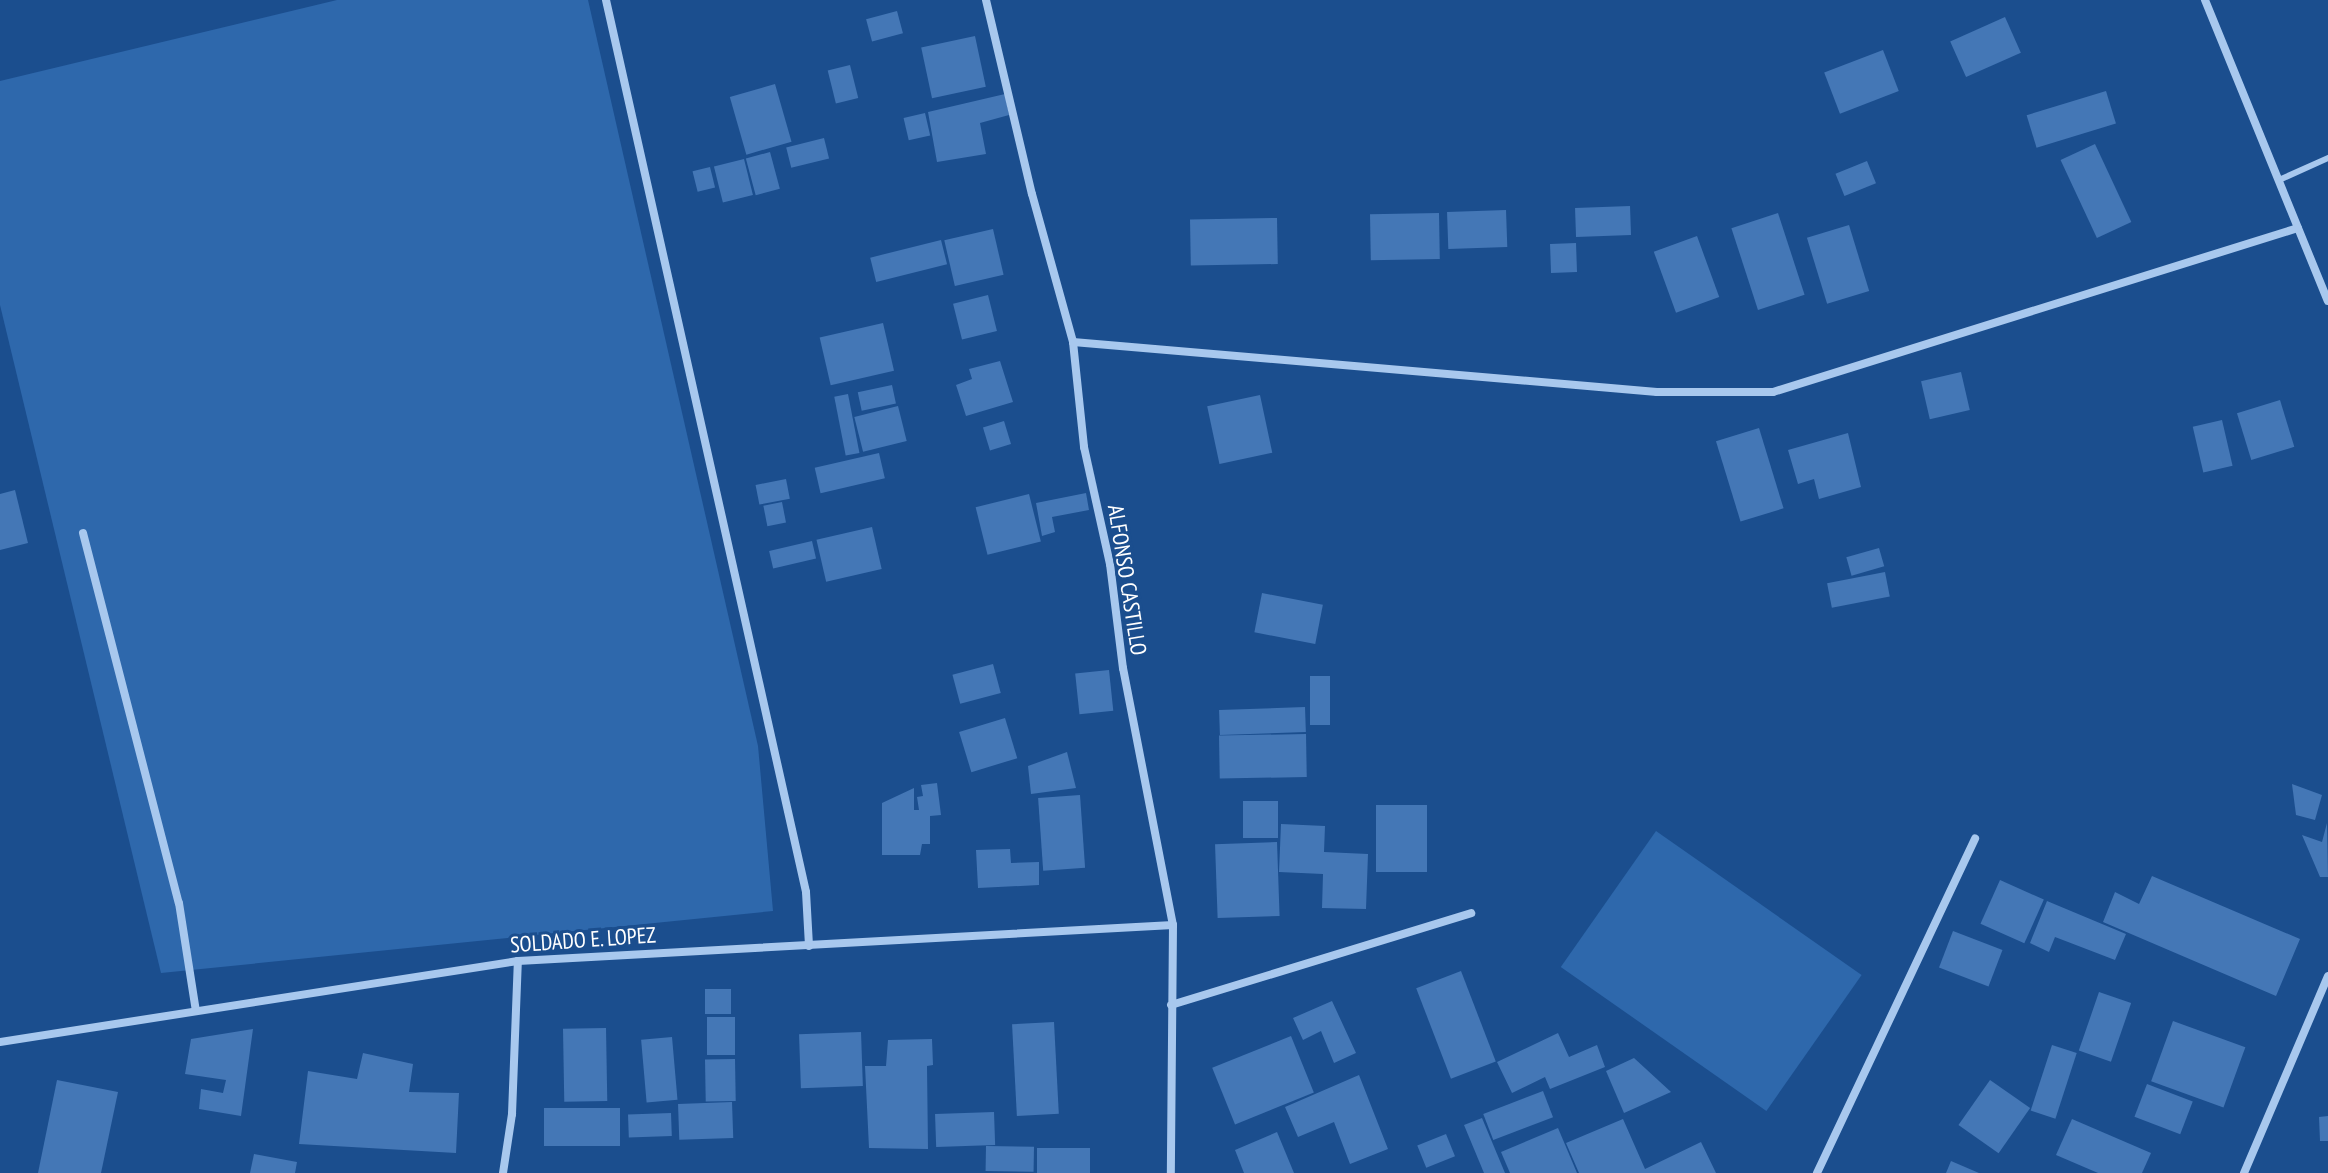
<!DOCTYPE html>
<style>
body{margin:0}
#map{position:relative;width:2328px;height:1173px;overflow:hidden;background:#1b4e8e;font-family:"PT Sans Narrow",sans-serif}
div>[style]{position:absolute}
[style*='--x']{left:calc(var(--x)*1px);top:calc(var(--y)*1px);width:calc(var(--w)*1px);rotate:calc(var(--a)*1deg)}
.green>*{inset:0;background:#2e68ac;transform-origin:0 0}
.building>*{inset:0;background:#4477b6;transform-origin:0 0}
.service>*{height:6px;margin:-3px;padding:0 3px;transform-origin:3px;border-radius:3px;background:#a8c8ee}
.minor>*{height:8px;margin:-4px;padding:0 4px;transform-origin:4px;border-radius:4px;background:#a8c8ee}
span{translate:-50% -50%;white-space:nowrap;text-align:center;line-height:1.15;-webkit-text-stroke:6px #1b4e8e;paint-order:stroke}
.street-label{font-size:22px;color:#fff}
</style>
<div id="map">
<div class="green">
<div style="clip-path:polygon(337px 0,588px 0,758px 746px,773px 911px,161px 973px,0 305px,0 81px)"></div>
<div style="left:1656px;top:831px;width:251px;height:166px;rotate:35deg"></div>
</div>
<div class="building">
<div style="left:897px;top:11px;width:23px;height:32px;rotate:75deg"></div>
<div style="left:2005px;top:17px;width:39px;height:60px;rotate:66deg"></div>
<div style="left:975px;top:36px;width:52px;height:55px;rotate:78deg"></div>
<div style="left:1883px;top:50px;width:44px;height:63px;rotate:69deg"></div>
<div style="left:850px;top:65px;width:34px;height:23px;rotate:76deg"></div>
<div style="left:775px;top:84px;width:60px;height:47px;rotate:74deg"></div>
<div style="left:2106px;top:91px;width:34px;height:83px;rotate:73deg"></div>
<div style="clip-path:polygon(1005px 94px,1009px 115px,980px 123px,986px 154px,937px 162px,928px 112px)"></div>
<div style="left:925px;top:113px;width:23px;height:22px;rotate:77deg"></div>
<div style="left:824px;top:138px;width:21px;height:39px;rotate:76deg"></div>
<div style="left:2095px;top:144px;width:86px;height:38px;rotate:65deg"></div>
<div style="left:770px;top:152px;width:38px;height:25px;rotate:75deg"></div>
<div style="left:744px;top:159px;width:37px;height:31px;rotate:76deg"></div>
<div style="left:1867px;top:161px;width:24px;height:34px;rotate:68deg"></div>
<div style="left:710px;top:167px;width:21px;height:18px;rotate:76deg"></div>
<div style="left:1630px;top:206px;width:29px;height:55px;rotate:88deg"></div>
<div style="left:1506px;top:210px;width:37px;height:59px;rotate:88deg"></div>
<div style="left:1439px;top:213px;width:46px;height:69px;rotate:89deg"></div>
<div style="left:1778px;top:213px;width:86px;height:49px;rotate:72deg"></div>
<div style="left:1277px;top:218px;width:46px;height:87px;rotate:89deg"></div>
<div style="left:1849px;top:225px;width:69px;height:44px;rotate:73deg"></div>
<div style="left:993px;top:229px;width:47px;height:50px;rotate:77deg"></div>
<div style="left:1697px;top:236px;width:65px;height:46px;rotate:70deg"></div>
<div style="left:941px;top:240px;width:25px;height:73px;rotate:76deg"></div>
<div style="left:1576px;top:243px;width:29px;height:26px;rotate:88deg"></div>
<div style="left:988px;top:295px;width:37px;height:36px;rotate:76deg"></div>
<div style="left:883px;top:323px;width:49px;height:65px;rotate:77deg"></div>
<div style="clip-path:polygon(1000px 361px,1013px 402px,966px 416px,956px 385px,972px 379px,969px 369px)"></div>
<div style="left:1961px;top:372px;width:39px;height:41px;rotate:77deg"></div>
<div style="left:892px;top:385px;width:19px;height:35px;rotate:78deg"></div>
<div style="left:848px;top:394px;width:60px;height:14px;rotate:79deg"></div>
<div style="left:1260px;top:395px;width:59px;height:54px;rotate:78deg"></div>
<div style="left:2280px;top:400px;width:49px;height:45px;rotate:73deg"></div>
<div style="left:898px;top:406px;width:36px;height:45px;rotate:76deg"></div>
<div style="left:2222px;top:420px;width:47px;height:30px;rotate:77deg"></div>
<div style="left:1004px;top:421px;width:24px;height:22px;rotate:73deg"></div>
<div style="left:1759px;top:428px;width:84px;height:45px;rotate:73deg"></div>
<div style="clip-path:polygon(1848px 433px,1861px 487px,1819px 499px,1814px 479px,1798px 484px,1788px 450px)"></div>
<div style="left:879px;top:453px;width:26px;height:66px;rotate:77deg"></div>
<div style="left:786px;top:479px;width:20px;height:31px;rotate:79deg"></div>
<div style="clip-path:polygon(15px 490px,28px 543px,0 550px,0 494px)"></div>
<div style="clip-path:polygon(1086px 493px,1089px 510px,1052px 517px,1055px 532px,1042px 536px,1036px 503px)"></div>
<div style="left:1029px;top:494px;width:49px;height:55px;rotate:76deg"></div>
<div style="left:782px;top:502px;width:21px;height:19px;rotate:79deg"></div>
<div style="left:872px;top:527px;width:43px;height:57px;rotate:77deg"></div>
<div style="left:812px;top:541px;width:18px;height:44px;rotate:77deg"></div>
<div style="left:1879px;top:548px;width:19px;height:34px;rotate:74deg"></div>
<div style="left:1885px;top:572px;width:25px;height:59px;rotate:79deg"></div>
<div style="left:1262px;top:593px;width:62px;height:40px;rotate:11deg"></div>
<div style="left:993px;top:664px;width:30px;height:42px;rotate:75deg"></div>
<div style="left:1109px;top:670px;width:41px;height:34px;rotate:84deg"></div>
<div style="left:1310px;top:676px;width:20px;height:49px"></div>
<div style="left:1305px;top:707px;width:25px;height:86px;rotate:88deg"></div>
<div style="left:1005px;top:718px;width:42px;height:48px;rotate:73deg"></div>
<div style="left:1306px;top:734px;width:43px;height:87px;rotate:89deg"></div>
<div style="clip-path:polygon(1067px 752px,1076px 788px,1031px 794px,1028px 766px)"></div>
<div style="clip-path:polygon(937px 783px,941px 815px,930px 816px,930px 844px,922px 844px,920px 855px,882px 855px,882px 803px,914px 788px,914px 810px,919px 810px,917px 797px,923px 796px,921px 785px)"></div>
<div style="clip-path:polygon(2292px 784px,2322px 795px,2315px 820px,2296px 815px)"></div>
<div style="left:1080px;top:795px;width:73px;height:42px;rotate:86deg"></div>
<div style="left:1243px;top:801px;width:35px;height:37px"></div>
<div style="left:1376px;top:805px;width:51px;height:67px"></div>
<div style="clip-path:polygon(2327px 823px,2328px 877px,2320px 877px,2302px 835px,2322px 842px)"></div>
<div style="clip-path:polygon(1281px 824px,1325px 826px,1324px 852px,1368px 854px,1366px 909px,1322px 908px,1323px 874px,1279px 872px)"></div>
<div style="left:1277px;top:842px;width:74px;height:62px;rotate:88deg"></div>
<div style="clip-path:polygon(1010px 849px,1011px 863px,1039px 862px,1039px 885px,978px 888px,976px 850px)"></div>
<div style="clip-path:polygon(2152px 876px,2300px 939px,2276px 996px,2103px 922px,2115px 892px,2139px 904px)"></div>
<div style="left:2000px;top:880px;width:48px;height:48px;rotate:24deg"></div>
<div style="clip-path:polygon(2047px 901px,2126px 934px,2115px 960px,2055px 937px,2049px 952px,2030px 943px)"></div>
<div style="left:1953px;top:931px;width:53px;height:39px;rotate:21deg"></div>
<div style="left:1461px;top:971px;width:97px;height:48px;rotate:69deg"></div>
<div style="left:705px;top:989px;width:26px;height:25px"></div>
<div style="left:2099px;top:992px;width:34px;height:62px;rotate:19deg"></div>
<div style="clip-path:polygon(1332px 1001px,1356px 1053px,1334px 1063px,1321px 1031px,1303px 1040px,1293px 1018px)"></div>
<div style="left:735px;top:1017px;width:38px;height:28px;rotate:90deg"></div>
<div style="left:2173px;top:1021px;width:77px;height:64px;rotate:20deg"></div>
<div style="left:1054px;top:1022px;width:92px;height:42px;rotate:87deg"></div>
<div style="left:606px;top:1028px;width:73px;height:43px;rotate:89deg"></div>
<div style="clip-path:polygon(253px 1029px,241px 1116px,199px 1109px,201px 1089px,223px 1093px,226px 1080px,185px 1074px,191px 1039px)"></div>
<div style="left:861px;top:1032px;width:54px;height:62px;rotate:88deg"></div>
<div style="clip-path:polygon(1558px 1033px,1569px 1057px,1597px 1045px,1605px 1067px,1550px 1089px,1545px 1077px,1512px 1093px,1497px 1062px)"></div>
<div style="left:1291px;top:1036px;width:61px;height:85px;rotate:68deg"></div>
<div style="left:672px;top:1037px;width:63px;height:31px;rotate:85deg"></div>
<div style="clip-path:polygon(932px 1039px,933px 1065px,927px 1066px,928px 1149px,869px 1148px,865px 1066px,886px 1066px,888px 1040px)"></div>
<div style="left:2052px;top:1045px;width:26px;height:69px;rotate:18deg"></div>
<div style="clip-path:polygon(363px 1053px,413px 1064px,409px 1092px,459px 1093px,456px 1153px,299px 1144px,308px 1071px,357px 1079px)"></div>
<div style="clip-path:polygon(1634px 1058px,1671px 1092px,1624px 1113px,1606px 1071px)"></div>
<div style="left:735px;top:1059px;width:42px;height:30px;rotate:89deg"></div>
<div style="clip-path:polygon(1359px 1075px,1388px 1149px,1350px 1164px,1334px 1122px,1298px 1137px,1285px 1107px)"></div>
<div style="clip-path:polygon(57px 1080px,118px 1092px,101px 1173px,38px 1173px)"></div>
<div style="left:1990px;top:1080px;width:49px;height:55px;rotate:35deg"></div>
<div style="left:2147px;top:1084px;width:49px;height:35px;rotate:21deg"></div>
<div style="left:1543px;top:1091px;width:28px;height:64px;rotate:69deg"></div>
<div style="left:732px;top:1102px;width:36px;height:54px;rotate:88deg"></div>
<div style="left:620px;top:1108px;width:38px;height:76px;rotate:90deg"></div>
<div style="left:994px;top:1112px;width:33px;height:59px;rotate:88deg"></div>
<div style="left:671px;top:1113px;width:23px;height:43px;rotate:88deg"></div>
<div style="clip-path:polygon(2328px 1116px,2328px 1141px,2320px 1141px,2319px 1117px)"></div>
<div style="clip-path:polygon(1482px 1118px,1505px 1173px,1484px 1173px,1464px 1125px)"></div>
<div style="clip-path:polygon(1623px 1119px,1645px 1169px,1701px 1142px,1716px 1173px,1579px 1173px,1566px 1143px)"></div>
<div style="clip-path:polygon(2072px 1119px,2151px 1153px,2142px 1173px,2098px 1173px,2056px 1155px)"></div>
<div style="clip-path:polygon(1558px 1128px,1577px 1173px,1510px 1173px,1501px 1152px)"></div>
<div style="clip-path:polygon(1277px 1132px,1294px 1173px,1244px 1173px,1235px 1150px)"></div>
<div style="left:1446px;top:1134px;width:24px;height:31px;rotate:68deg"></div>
<div style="left:986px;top:1146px;width:48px;height:25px;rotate:1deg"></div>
<div style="left:1037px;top:1148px;width:53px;height:25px"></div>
<div style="clip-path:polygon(254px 1154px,297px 1162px,295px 1173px,250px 1173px)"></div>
<div style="clip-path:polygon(1951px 1161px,1979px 1173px,1946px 1173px)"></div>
</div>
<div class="service">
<div style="--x:2279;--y:180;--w:54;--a:-24.2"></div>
</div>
<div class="minor">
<div style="--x:606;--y:0;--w:914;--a:77.36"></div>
<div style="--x:806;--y:892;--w:54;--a:86.8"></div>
<div style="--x:986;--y:0;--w:199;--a:76.7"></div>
<div style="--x:1032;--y:194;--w:154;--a:74.5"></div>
<div style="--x:1073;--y:342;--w:106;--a:84"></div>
<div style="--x:1084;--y:447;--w:120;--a:77.5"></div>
<div style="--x:1110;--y:564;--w:105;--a:82.9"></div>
<div style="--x:1123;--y:668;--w:262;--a:79"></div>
<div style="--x:1173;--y:925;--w:248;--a:90.5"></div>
<div style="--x:2205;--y:0;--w:325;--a:67.8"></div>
<div style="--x:1073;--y:342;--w:586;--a:4.89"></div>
<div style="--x:1657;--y:392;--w:116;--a:0"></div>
<div style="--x:1773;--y:392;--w:550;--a:-17.35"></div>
<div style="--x:83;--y:533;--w:382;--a:75.5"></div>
<div style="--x:179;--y:903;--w:109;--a:81.1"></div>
<div style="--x:1171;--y:1005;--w:314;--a:-17"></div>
<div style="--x:0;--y:1042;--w:524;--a:-8.89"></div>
<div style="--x:518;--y:961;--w:656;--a:-3.15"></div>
<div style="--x:503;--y:1173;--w:60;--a:-81.3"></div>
<div style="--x:512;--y:1114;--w:153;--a:-87.8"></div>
<div style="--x:1817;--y:1173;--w:370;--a:-64.7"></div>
<div style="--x:2244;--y:1173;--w:214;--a:-66.9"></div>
</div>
<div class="street-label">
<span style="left:1127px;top:580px;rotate:81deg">ALFONSO CASTILLO</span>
<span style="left:583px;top:940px;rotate:-4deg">SOLDADO E. LOPEZ</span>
</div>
</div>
